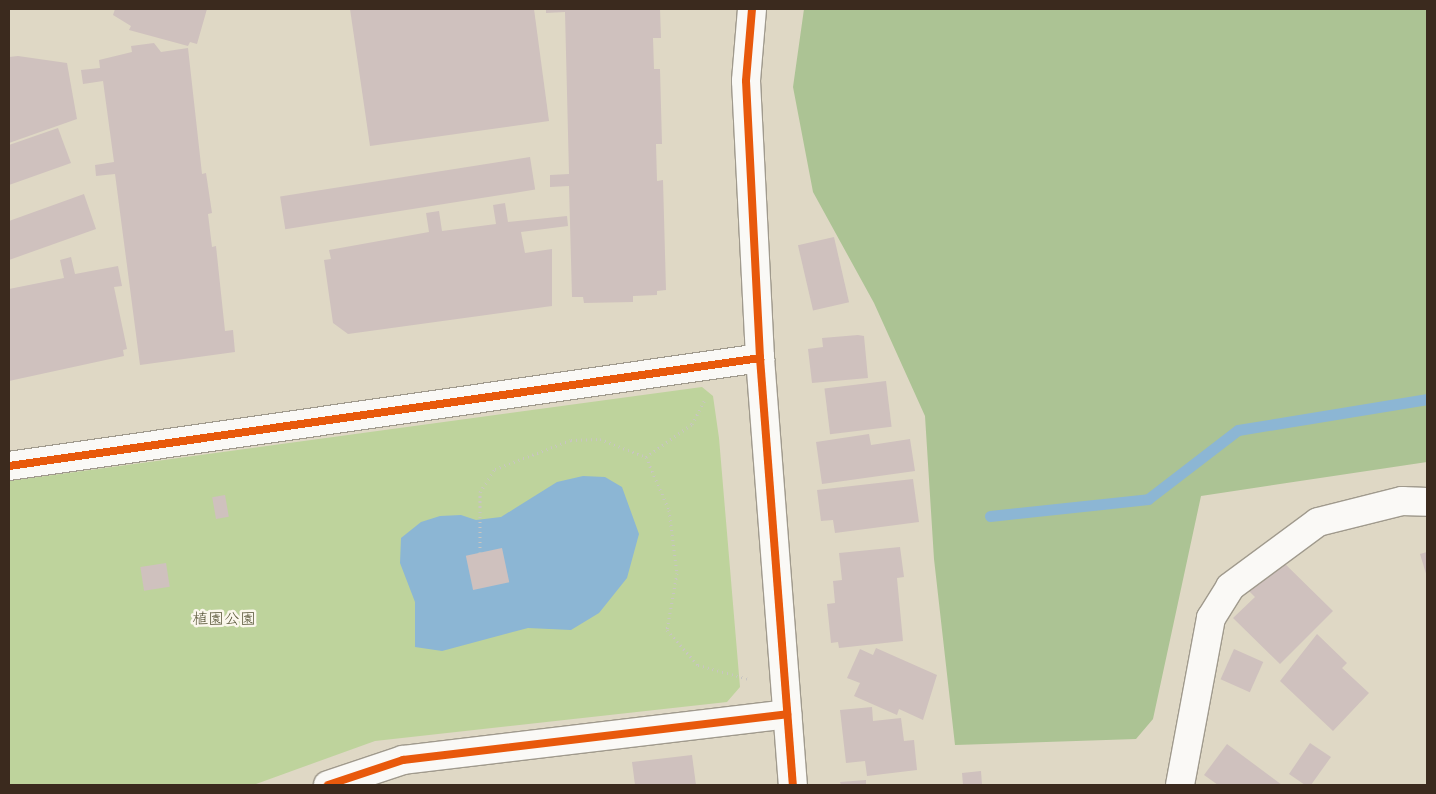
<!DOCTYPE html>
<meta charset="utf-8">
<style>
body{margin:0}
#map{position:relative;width:1436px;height:794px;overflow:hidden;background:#dfd8c5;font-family:"Architects Daughter","Klee One",sans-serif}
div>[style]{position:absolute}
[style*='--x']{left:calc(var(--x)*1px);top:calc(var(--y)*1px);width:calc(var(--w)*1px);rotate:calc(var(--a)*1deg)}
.green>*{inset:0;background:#bed39c}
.forest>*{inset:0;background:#acc394}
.water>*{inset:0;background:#8cb6d4}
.stream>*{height:11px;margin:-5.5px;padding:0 5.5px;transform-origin:5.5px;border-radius:5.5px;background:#8cb6d4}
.building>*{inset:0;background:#cfc1be;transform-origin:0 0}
.path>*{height:3px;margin-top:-1.5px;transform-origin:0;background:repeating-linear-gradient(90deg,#c8c5c1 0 1px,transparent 0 5px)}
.roads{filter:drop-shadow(1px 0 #a09a8d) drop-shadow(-1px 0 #a09a8d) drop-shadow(0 1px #a09a8d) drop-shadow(0 -1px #a09a8d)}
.minor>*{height:28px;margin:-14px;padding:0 14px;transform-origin:14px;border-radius:14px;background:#faf9f6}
.cycleway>*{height:8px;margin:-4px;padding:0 4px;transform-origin:4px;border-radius:4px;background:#e8590c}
span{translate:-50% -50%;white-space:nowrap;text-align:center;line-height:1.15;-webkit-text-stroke:5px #fbf7ec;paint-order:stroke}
.park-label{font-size:16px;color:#555335}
.frame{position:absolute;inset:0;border:10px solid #3b2a1e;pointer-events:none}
</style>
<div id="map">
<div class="green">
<div style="clip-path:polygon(702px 387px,713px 396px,719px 438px,740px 687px,727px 702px,375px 741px,253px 785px,9px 785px,9px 481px)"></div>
</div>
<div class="forest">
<div style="clip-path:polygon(804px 9px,1427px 9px,1427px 462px,1201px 496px,1153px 719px,1136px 739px,955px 745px,934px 559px,925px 416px,874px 303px,813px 192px,793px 87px)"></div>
</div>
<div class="water">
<div style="clip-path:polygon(583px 476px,605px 477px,622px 487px,639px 534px,627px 578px,599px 613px,571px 630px,528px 628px,442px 651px,415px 647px,415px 602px,400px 563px,401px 538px,421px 522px,440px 516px,461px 515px,476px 520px,501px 517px,557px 482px)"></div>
</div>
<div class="stream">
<div style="--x:990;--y:516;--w:159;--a:-6.1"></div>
<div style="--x:1148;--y:499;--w:113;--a:-37.5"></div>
<div style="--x:1238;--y:430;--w:192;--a:-9.3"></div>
</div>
<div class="building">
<div style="clip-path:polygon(115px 9px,207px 9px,197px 44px,190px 42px,188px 46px,129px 30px,131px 26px,113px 15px)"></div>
<div style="clip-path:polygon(350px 9px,534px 9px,549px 121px,370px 146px)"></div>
<div style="clip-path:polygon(546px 9px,660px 9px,661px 38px,653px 38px,654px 69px,660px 69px,662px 144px,656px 144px,657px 181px,663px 180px,666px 290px,657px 291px,657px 295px,633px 296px,633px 302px,584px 303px,583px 297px,572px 297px,569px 186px,550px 187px,550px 175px,569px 174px,565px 12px,546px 13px)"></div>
<div style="clip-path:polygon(154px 43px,161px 52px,188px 48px,202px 174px,206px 173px,212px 213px,208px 214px,212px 247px,216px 246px,225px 331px,233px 330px,235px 352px,140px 365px,115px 174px,96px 176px,95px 165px,114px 162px,103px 81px,83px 84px,81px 70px,100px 68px,99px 60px,132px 52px,131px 46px)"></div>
<div style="clip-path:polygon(18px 56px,67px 63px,77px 119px,9px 143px,9px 57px)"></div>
<div style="clip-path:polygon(58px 128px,71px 163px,9px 185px,9px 145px)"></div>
<div style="left:530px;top:157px;width:33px;height:253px;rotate:81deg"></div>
<div style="clip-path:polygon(84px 194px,96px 229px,9px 260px,9px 221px)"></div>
<div style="clip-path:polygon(505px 203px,508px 222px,567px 216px,568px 226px,521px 232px,525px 253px,552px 249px,552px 306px,348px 334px,333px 323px,324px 260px,331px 259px,329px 250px,429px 232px,426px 213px,439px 211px,442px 231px,496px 224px,493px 205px)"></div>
<div style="left:834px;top:237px;width:67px;height:37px;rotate:77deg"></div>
<div style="clip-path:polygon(71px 257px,75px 274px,118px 266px,122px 286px,114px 287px,127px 349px,123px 350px,124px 356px,9px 381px,9px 289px,64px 278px,60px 260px)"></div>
<div style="clip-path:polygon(858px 335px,864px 336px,868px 378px,812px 383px,808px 349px,823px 347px,822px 338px)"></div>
<div style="left:886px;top:381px;width:46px;height:62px;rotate:83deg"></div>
<div style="clip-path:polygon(869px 434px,871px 445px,910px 439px,915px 471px,822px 484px,816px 442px)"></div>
<div style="clip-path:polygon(913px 479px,919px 522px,835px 533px,833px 520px,821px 521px,817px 490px)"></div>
<div style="left:225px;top:495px;width:22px;height:13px;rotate:80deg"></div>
<div style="clip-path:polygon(900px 547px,904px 577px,897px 578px,903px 641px,839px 648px,838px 642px,831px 643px,827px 604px,835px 603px,833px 581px,842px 580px,839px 553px)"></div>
<div style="left:502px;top:548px;width:35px;height:37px;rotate:78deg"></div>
<div style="clip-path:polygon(1427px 552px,1427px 577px,1420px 554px)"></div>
<div style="clip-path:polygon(1278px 557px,1333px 611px,1280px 664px,1233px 618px,1255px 597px,1246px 588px)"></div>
<div style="left:166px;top:563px;width:24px;height:26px;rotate:81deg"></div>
<div style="clip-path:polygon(1317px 634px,1347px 663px,1342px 668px,1369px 693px,1333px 731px,1280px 681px)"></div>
<div style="clip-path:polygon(876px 648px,937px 675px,923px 720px,899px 709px,897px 715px,854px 696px,860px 683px,847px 678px,860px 649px,873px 655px)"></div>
<div style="left:1234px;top:649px;width:32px;height:33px;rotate:24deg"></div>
<div style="clip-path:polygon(872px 707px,873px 721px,901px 718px,904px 741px,914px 740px,917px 770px,867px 776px,865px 761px,846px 763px,840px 710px)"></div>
<div style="clip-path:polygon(1310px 743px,1331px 757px,1311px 785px,1305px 785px,1289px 774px)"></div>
<div style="clip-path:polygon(1227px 744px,1282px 785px,1218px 785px,1204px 775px)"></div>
<div style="clip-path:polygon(692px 755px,696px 785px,635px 785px,632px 762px)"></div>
<div style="clip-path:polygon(981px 771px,982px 785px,963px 785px,962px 773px)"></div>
<div style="clip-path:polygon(866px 780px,866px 785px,841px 785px,840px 782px)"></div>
</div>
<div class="path">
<div style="--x:646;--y:457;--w:58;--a:66.5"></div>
<div style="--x:669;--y:510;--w:64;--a:82.8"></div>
<div style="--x:677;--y:573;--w:58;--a:100"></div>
<div style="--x:667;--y:630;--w:47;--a:48.5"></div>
<div style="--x:698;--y:665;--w:53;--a:15.4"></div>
<div style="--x:480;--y:552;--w:60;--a:-90"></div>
<div style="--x:480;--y:492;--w:27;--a:-57"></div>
<div style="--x:495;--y:469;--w:81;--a:-20.9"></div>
<div style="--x:571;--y:440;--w:29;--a:-2"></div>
<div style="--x:600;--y:439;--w:49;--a:21.4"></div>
<div style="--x:646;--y:457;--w:57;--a:-35.7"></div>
<div style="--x:692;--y:424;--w:27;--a:-62"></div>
</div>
<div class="roads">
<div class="minor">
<div style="--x:752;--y:9;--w:72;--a:94.8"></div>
<div style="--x:746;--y:81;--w:277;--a:87.1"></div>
<div style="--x:760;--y:358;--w:428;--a:85.6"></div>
<div style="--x:9;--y:466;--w:759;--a:-8.18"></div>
<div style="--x:328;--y:785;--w:79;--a:-18.4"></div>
<div style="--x:403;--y:760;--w:387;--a:-6.8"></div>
<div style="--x:1180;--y:785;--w:170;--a:-79.5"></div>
<div style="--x:1211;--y:618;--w:36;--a:-58"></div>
<div style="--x:1230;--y:587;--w:109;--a:-36.5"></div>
<div style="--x:1318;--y:522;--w:87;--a:-14"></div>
<div style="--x:1402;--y:501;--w:25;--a:2"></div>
</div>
</div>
<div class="cycleway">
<div style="--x:752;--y:9;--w:72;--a:94.8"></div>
<div style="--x:746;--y:81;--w:277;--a:87.1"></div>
<div style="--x:760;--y:358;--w:428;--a:85.6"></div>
<div style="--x:9;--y:466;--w:759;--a:-8.18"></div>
<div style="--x:328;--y:785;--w:79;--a:-18.4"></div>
<div style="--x:403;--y:760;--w:387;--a:-6.8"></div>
</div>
<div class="park-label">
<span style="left:224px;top:619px">植園公園</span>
</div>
<div class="frame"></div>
</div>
